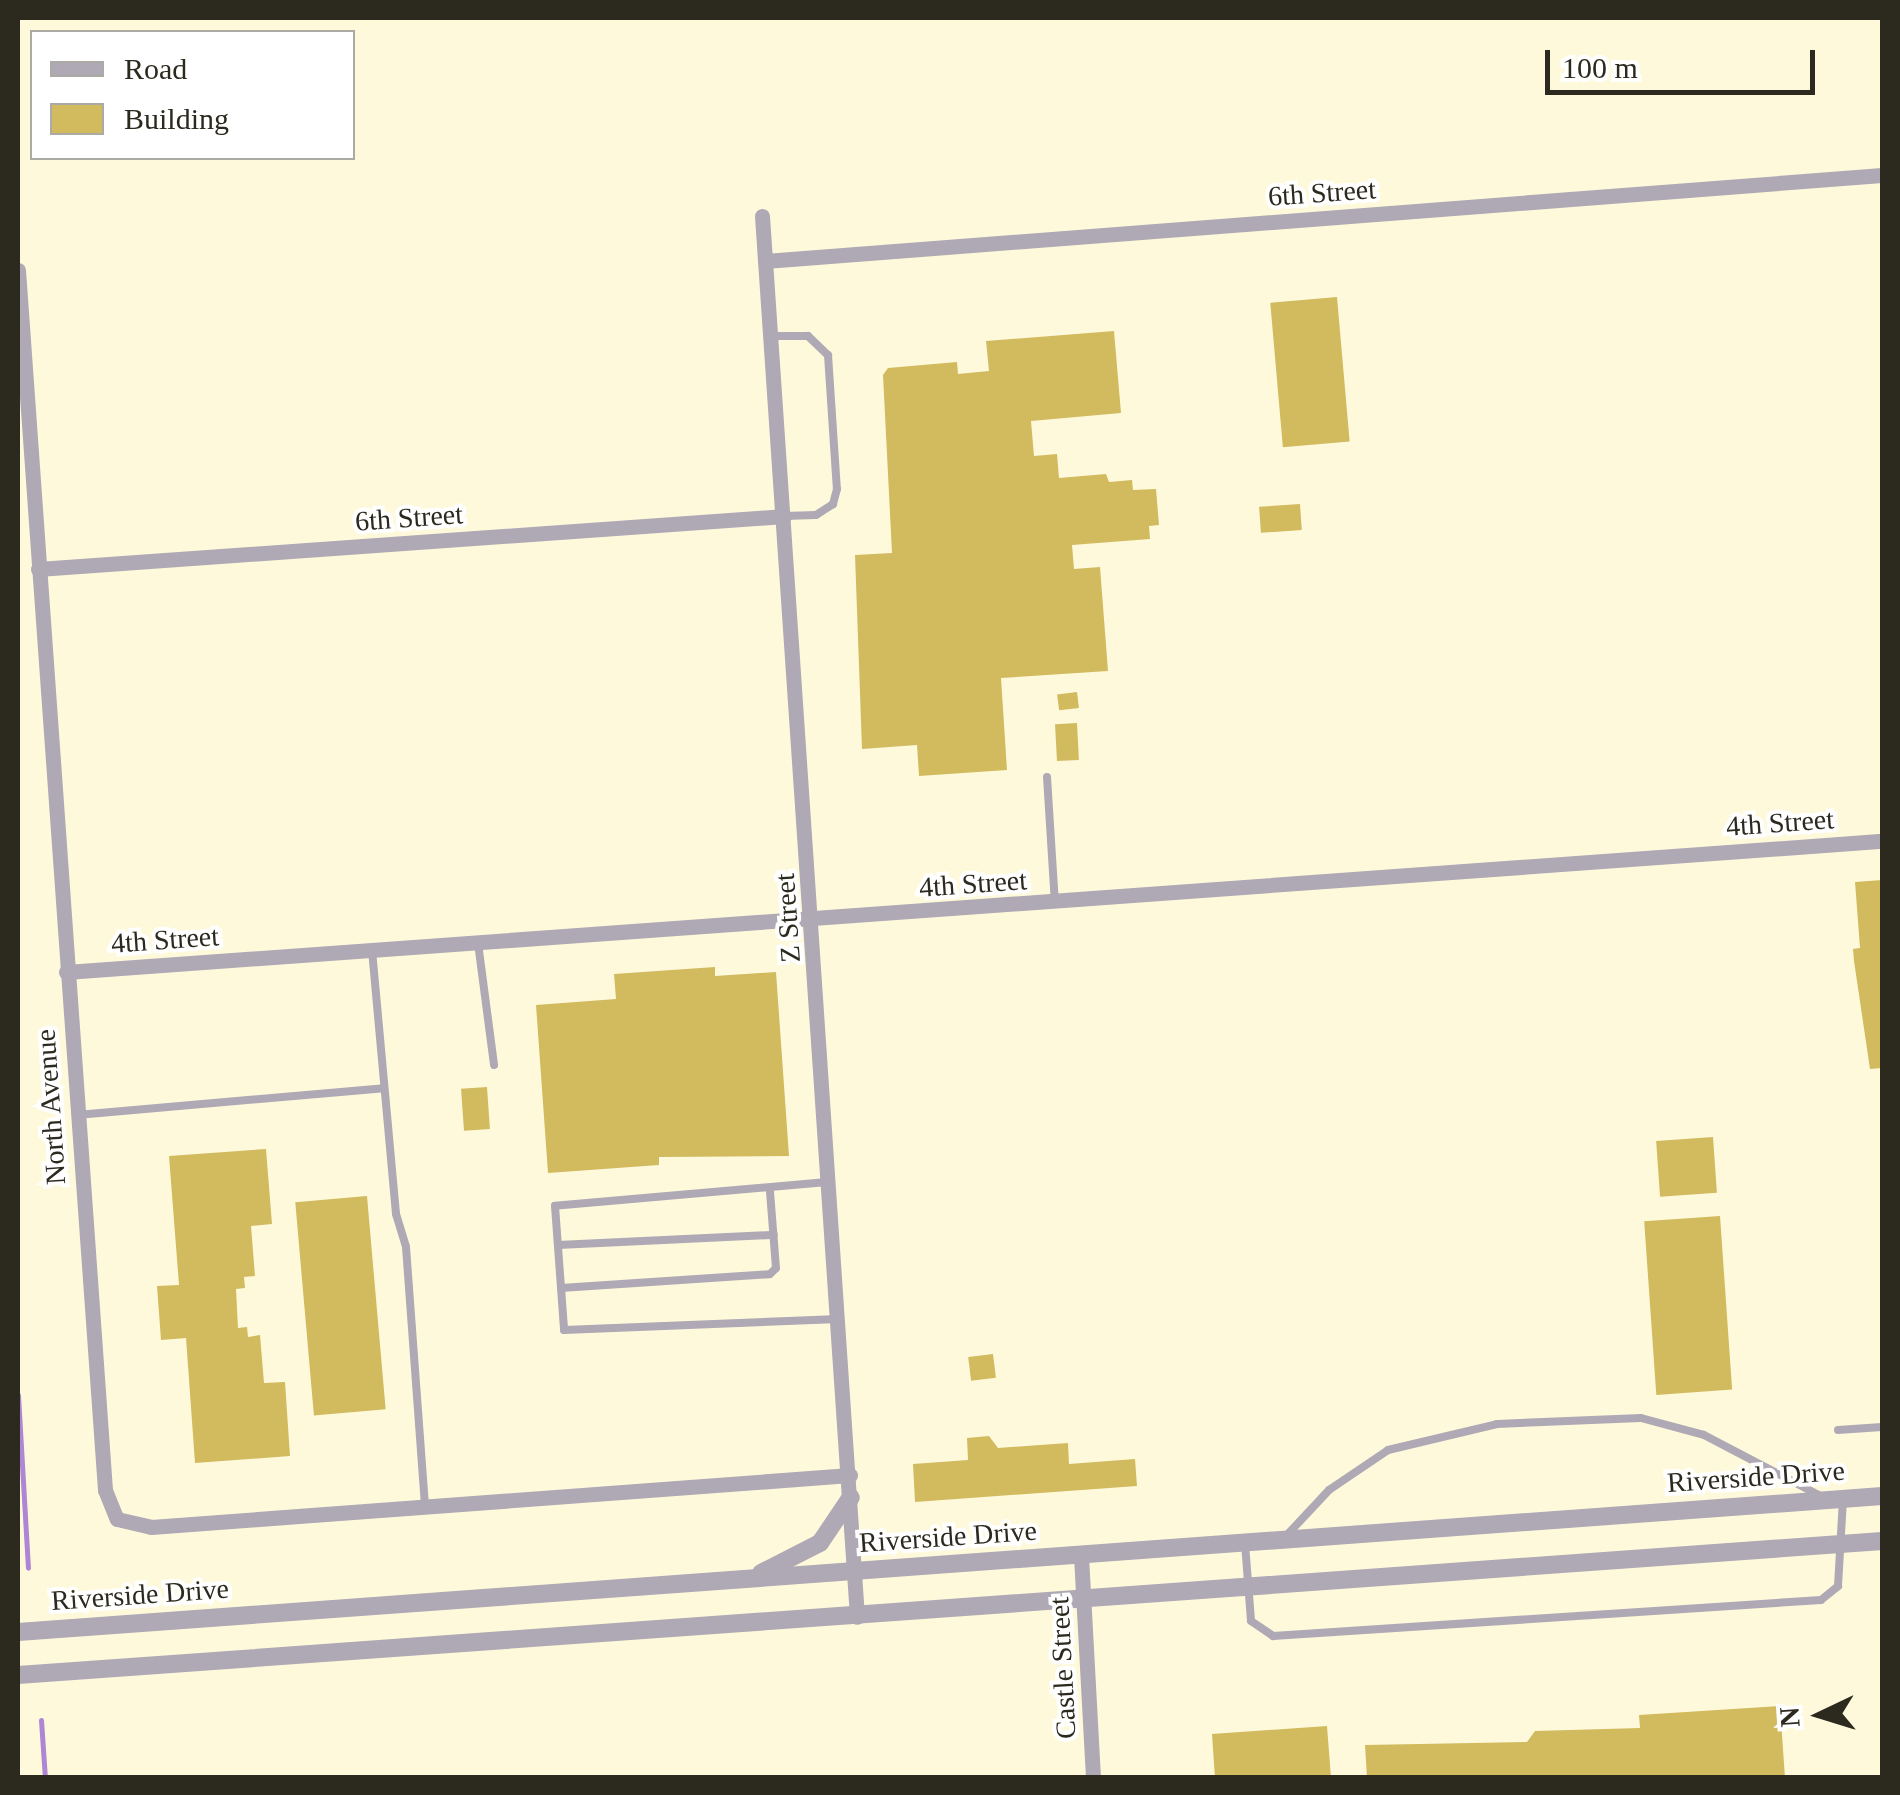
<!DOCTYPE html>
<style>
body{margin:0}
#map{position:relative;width:1900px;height:1795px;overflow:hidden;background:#fff9dc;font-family:"Times New Roman",serif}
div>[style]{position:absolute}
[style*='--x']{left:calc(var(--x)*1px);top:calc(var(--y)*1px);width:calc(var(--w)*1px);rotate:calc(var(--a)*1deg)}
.stream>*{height:5px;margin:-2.5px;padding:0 2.5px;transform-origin:2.5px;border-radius:2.5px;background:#ad87d3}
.building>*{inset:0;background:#d1bb5e;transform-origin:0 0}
.service>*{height:8px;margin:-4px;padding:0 4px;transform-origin:4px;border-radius:4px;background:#aea9b4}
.minor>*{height:15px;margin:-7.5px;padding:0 7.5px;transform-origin:7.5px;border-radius:7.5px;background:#aea9b4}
.tertiary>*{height:18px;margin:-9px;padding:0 9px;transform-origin:9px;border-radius:9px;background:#aea9b4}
span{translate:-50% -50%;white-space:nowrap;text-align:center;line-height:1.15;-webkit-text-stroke:8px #fff;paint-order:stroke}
.street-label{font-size:28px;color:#2c2a1f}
.frame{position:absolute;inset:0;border:20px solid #2c2a1f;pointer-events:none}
.legend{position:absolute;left:30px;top:30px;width:325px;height:130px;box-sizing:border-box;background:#fff;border:2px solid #abaaa5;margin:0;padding:12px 18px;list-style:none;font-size:30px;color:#2c2a1f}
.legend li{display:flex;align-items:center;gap:20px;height:50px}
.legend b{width:50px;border:2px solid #abaaa5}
.north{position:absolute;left:1770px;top:1665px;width:100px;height:100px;-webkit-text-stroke:8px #fff;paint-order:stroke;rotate:266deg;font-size:28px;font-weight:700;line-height:40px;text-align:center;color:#2c2a1f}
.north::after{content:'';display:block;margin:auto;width:35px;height:45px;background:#2c2a1f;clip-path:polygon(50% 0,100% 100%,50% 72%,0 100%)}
.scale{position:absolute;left:1545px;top:50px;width:270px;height:45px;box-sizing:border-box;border:5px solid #2c2a1f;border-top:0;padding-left:12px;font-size:30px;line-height:35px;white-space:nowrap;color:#2c2a1f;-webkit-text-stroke:8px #fff;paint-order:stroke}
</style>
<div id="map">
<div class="stream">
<div style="--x:18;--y:1395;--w:173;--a:86.7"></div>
<div style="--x:41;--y:1720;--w:58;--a:86.1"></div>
</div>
<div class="building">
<div style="left:1337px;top:297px;width:145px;height:67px;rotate:85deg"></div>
<div style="clip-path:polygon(1114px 331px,1121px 413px,1031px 421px,1034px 456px,1057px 454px,1059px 478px,1106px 474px,1109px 482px,1132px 480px,1133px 490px,1156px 489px,1159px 525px,1149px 526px,1150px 539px,1072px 545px,1074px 569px,1100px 567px,1108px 671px,1001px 678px,1007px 770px,919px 776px,917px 745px,862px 749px,855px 555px,892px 553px,883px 375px,888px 368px,957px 362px,958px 374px,989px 371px,986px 341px)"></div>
<div style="left:1300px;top:504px;width:26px;height:41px;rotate:86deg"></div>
<div style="left:1077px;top:692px;width:16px;height:20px;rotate:83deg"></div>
<div style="left:1077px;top:723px;width:37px;height:22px;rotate:87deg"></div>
<div style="clip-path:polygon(1882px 880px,1882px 1068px,1870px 1069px,1854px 961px,1853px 949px,1860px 948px,1855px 882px)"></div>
<div style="clip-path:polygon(715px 967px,715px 976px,776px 972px,789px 1156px,659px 1157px,659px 1165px,548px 1173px,536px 1005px,616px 999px,614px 974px)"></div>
<div style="left:487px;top:1087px;width:42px;height:26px;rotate:86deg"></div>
<div style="left:1713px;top:1137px;width:56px;height:57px;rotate:86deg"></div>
<div style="clip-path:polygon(266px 1149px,272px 1224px,251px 1226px,255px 1276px,244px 1277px,245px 1288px,236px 1289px,238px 1328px,247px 1327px,248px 1337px,260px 1335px,264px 1383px,285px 1382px,290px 1456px,195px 1463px,186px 1338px,161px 1340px,157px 1286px,179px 1285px,169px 1156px)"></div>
<div style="left:367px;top:1196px;width:214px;height:72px;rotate:85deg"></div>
<div style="left:1720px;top:1216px;width:174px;height:76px;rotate:86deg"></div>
<div style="left:993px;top:1354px;width:24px;height:25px;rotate:83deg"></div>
<div style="clip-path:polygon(989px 1436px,998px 1448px,1068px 1443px,1069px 1464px,1135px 1459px,1137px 1486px,915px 1502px,913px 1464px,968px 1460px,967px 1438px)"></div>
<div style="clip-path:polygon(1780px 1706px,1785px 1778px,1367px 1778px,1365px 1745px,1527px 1742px,1535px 1731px,1640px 1728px,1639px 1715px)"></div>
<div style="clip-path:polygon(1327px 1726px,1331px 1778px,1215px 1778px,1212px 1734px)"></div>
</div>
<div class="service">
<div style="--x:771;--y:336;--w:37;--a:0"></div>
<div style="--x:808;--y:336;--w:28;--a:44"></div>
<div style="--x:828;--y:355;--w:134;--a:86.2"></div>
<div style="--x:837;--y:489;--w:16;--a:105"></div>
<div style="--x:833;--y:504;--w:20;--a:147"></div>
<div style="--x:816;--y:515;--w:32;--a:178"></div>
<div style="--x:1047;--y:777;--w:126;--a:86.4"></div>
<div style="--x:478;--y:943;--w:123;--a:82.5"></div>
<div style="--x:372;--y:950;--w:265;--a:84.8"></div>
<div style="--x:396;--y:1214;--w:34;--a:73"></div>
<div style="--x:406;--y:1247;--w:260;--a:85.8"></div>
<div style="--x:77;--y:1115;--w:308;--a:-5"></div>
<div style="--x:827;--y:1182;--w:273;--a:175"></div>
<div style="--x:555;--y:1206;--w:124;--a:85.8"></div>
<div style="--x:564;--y:1330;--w:275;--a:-2.3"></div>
<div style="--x:558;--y:1245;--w:216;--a:-2.7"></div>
<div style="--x:561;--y:1288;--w:209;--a:-3.8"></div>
<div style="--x:770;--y:1274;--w:8;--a:-45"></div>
<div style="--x:776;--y:1268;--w:77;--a:-94.5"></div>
<div style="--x:1838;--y:1430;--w:44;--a:-3.9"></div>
<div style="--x:1287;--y:1535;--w:62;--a:-47"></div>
<div style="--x:1329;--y:1490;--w:71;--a:-34.1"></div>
<div style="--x:1388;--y:1450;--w:112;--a:-13.4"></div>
<div style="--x:1497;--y:1424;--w:144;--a:-2.4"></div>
<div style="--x:1641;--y:1418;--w:65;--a:15.1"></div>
<div style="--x:1704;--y:1435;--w:130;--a:27.6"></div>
<div style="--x:1245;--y:1544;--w:77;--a:85.5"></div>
<div style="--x:1251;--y:1621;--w:27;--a:34"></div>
<div style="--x:1273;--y:1636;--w:549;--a:-3.76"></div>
<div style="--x:1821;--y:1600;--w:22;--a:-39"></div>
<div style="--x:1838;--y:1586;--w:87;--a:-86.7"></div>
</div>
<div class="minor">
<div style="--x:762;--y:216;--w:1404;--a:86.12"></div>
<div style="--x:765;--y:261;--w:1120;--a:-4.4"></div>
<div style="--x:18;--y:270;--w:1223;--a:85.92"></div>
<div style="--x:105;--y:1490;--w:31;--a:68"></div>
<div style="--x:117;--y:1519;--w:35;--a:13"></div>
<div style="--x:151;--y:1527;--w:701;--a:-4.25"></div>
<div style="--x:38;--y:569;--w:748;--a:-4.06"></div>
<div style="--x:66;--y:972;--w:1821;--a:-4.13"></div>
<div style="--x:1081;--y:1556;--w:222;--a:86.9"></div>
</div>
<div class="tertiary">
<div style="--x:761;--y:1573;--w:66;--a:-27"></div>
<div style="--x:820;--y:1543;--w:55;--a:-56"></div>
<div style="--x:18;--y:1632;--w:1869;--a:-4.17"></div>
<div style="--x:18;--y:1675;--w:1869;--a:-4.11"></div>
</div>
<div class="street-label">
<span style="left:1322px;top:193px;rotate:-4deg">6th Street</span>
<span style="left:409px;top:518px;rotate:-4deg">6th Street</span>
<span style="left:1780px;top:823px;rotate:-4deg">4th Street</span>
<span style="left:973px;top:884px;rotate:-4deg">4th Street</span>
<span style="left:788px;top:918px;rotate:-94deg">Z Street</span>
<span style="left:165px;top:940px;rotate:-4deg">4th Street</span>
<span style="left:51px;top:1107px;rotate:-94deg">North Avenue</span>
<span style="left:1756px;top:1477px;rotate:-4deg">Riverside Drive</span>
<span style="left:948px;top:1537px;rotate:-4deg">Riverside Drive</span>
<span style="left:140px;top:1595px;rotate:-4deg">Riverside Drive</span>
<span style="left:1063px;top:1668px;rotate:-93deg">Castle Street</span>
</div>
<div class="frame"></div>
<ul class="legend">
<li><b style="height:12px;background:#aea9b4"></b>Road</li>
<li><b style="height:28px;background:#d1bb5e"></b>Building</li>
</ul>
<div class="north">N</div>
<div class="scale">100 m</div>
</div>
